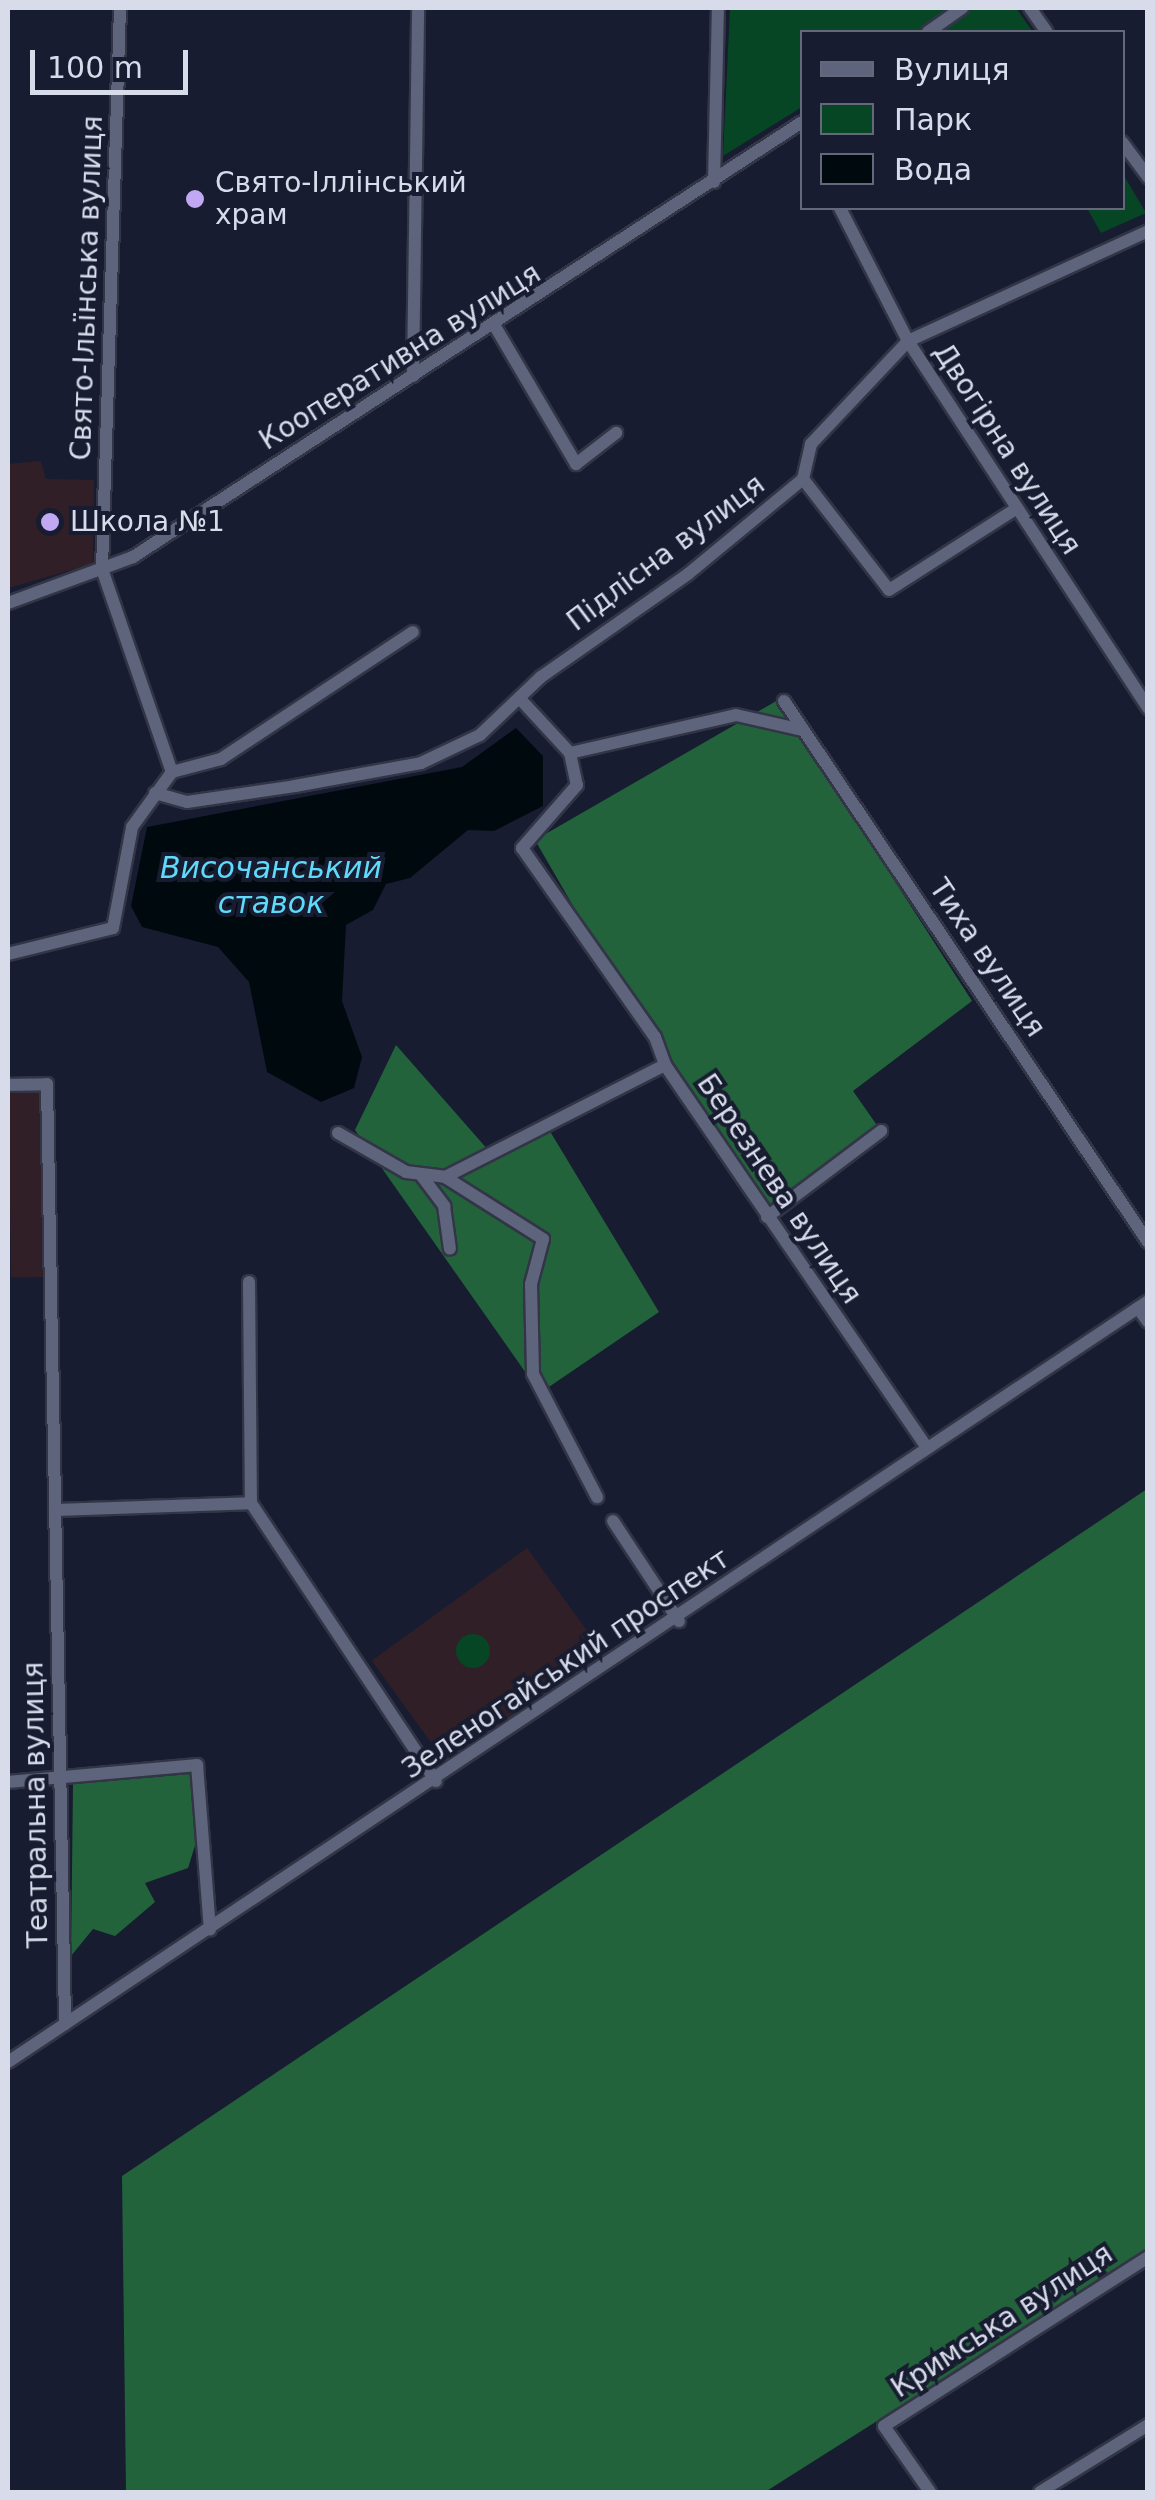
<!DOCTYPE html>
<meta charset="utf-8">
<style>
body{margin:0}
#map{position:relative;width:1155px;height:2500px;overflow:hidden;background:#181c30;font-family:"DejaVu Sans",sans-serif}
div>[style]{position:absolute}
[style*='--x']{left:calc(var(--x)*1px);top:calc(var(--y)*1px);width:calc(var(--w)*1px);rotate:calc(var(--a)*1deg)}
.education>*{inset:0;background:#301f27;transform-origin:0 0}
.green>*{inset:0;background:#064624}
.round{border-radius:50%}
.forest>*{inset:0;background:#22633b}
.water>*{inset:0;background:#000a0e}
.roads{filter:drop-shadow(2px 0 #323546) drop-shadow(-2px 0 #323546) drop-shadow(0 2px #323546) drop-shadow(0 -2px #323546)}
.minor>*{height:12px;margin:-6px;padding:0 6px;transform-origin:6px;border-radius:6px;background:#5d647c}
.dots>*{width:28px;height:28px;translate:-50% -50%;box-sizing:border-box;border:5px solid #181c30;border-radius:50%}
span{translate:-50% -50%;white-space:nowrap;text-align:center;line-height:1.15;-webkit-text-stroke:8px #181c30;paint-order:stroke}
.poi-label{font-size:28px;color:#d7dbea}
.left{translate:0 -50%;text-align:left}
.street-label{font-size:28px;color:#d7dbea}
.water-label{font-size:30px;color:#5edafa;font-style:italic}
.frame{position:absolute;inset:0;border:10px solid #d7dbea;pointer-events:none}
.legend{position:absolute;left:800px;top:30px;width:325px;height:180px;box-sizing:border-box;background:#181c30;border:2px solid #64687a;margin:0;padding:12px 18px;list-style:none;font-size:30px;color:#d7dbea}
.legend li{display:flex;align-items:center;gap:20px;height:50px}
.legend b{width:50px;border:2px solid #64687a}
.scale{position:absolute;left:30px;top:50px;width:158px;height:45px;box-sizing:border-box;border:5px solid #d7dbea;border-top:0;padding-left:12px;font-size:30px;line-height:35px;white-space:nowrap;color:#d7dbea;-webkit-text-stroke:8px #181c30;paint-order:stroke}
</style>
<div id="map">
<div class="education">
<div style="clip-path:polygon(41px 461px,46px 479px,94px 480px,93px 564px,8px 588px,8px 464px)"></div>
<div style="left:43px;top:1089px;width:188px;height:35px;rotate:89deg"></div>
<div style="left:527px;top:1548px;width:130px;height:192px;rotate:54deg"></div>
</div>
<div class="green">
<div style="clip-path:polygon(730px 8px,1016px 8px,1033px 32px,802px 32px,802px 107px,723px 156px)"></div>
<div style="clip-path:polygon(1123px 174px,1146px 213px,1101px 233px,1087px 208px,1122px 208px)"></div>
<div class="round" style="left:456px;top:1634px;width:34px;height:34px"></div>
</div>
<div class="forest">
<div style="clip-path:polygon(778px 700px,972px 1001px,853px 1091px,881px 1131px,767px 1217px,665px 1065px,535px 840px)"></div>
<div style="clip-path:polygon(396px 1045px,496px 1159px,545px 1123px,659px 1312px,540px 1393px,355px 1130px)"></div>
<div style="clip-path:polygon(1147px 1489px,1147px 2250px,765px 2492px,126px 2492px,122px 2176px)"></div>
<div style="clip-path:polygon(190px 1774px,198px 1836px,188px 1868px,145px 1883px,155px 1902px,115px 1936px,93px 1929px,71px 1956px,73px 1784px)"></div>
</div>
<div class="water">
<div style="clip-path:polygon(516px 728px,543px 756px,543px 806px,494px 831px,468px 830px,410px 878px,386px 884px,373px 910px,346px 925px,342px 1001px,362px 1057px,354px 1088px,321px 1102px,267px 1072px,249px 982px,218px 947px,142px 927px,131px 906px,147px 827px,462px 767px)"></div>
</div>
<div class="roads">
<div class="minor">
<div style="--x:120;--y:8;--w:561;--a:91.84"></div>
<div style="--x:102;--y:569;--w:215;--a:71"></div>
<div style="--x:1030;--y:8;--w:29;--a:55"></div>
<div style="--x:928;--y:32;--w:42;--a:-35.2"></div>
<div style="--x:1122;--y:142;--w:44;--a:53.4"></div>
<div style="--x:714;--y:182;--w:174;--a:-88.7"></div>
<div style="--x:840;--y:208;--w:149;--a:62.9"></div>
<div style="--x:908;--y:341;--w:439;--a:56.8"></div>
<div style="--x:496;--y:328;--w:158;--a:59.5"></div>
<div style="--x:576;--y:464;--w:51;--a:-37.8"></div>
<div style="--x:413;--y:376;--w:368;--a:-89.2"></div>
<div style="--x:803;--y:479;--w:140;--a:52.2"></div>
<div style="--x:889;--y:590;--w:148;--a:-32.6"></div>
<div style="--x:8;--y:603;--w:133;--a:-20.2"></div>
<div style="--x:133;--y:557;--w:798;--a:-33.03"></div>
<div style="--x:522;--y:701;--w:71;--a:47.3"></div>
<div style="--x:570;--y:753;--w:33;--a:78"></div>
<div style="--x:577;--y:785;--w:84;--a:131.1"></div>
<div style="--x:522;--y:848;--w:231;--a:54.9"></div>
<div style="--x:655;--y:1037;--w:30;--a:70"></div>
<div style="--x:784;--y:701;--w:652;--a:56.07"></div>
<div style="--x:570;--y:753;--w:170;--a:-12.9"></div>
<div style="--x:736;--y:715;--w:69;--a:12.6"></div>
<div style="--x:155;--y:793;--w:33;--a:16"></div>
<div style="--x:187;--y:802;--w:109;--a:-8.4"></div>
<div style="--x:295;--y:786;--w:128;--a:-10.3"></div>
<div style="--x:421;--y:763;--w:65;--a:-25.4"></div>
<div style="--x:480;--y:735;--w:84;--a:-43.6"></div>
<div style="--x:541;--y:677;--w:179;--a:-35"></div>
<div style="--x:688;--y:574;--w:149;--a:-39.6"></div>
<div style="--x:803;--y:479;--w:36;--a:-77"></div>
<div style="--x:811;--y:444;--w:141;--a:-46.7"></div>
<div style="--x:908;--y:341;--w:264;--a:-24.6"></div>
<div style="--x:8;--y:954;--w:108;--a:-13.9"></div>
<div style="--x:113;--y:928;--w:103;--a:-79.3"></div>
<div style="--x:132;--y:827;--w:68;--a:-54"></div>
<div style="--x:172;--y:772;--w:51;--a:-14.9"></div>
<div style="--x:221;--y:759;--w:230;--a:-33.5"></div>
<div style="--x:8;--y:1085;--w:39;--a:-1"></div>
<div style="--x:47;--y:1084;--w:940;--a:88.9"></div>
<div style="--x:338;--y:1133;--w:78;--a:29.8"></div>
<div style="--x:406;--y:1172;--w:39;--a:7"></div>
<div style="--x:445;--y:1177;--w:116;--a:32.3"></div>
<div style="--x:543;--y:1239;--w:47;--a:104.9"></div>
<div style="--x:531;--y:1284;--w:90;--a:88.7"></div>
<div style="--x:533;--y:1374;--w:139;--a:62.5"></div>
<div style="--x:421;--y:1175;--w:39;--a:53"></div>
<div style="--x:444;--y:1206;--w:43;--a:82.1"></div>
<div style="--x:445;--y:1177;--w:247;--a:-27"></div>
<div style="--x:665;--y:1065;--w:460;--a:55.6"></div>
<div style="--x:767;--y:1217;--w:143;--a:-37"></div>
<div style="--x:249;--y:1282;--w:221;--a:89.5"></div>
<div style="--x:251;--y:1503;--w:334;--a:56.4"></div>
<div style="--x:1138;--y:1308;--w:17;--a:54"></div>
<div style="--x:55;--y:1510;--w:196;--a:-2"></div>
<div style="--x:613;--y:1521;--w:120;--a:56.6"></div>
<div style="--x:8;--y:1782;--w:190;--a:-5.1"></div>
<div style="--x:197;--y:1765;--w:165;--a:85.5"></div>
<div style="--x:8;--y:2062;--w:1371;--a:-33.72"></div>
<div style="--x:930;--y:2492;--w:80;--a:-124.9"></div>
<div style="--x:884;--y:2426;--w:313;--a:-32.6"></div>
<div style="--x:1040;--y:2492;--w:127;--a:-31.8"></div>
</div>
</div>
<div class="dots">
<div style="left:195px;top:199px;background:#c1a8f3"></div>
<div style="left:50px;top:522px;background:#c1a8f3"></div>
</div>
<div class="poi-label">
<span class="left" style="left:215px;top:199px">Свято-Іллінський<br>храм</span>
<span class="left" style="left:70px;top:522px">Школа №1</span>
</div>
<div class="street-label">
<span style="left:87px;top:288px;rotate:-88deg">Свято-Ільїнська вулиця</span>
<span style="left:400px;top:357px;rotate:-32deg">Кооперативна вулиця</span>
<span style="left:1007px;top:449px;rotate:57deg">Двогірна вулиця</span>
<span style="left:666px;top:553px;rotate:-37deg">Підлісна вулиця</span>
<span style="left:987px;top:958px;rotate:56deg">Тиха вулиця</span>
<span style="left:779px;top:1189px;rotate:56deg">Березнева вулиця</span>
<span style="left:566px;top:1664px;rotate:-34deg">Зеленогайський проспект</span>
<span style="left:36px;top:1805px;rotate:-91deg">Театральна вулиця</span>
<span style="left:1002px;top:2321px;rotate:-33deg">Кримська вулиця</span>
</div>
<div class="water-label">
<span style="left:271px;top:885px">Височанський<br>ставок</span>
</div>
<div class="frame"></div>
<ul class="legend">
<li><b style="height:12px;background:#5d647c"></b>Вулиця</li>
<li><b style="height:28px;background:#064624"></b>Парк</li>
<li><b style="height:28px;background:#000a0e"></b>Вода</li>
</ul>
<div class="scale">100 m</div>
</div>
